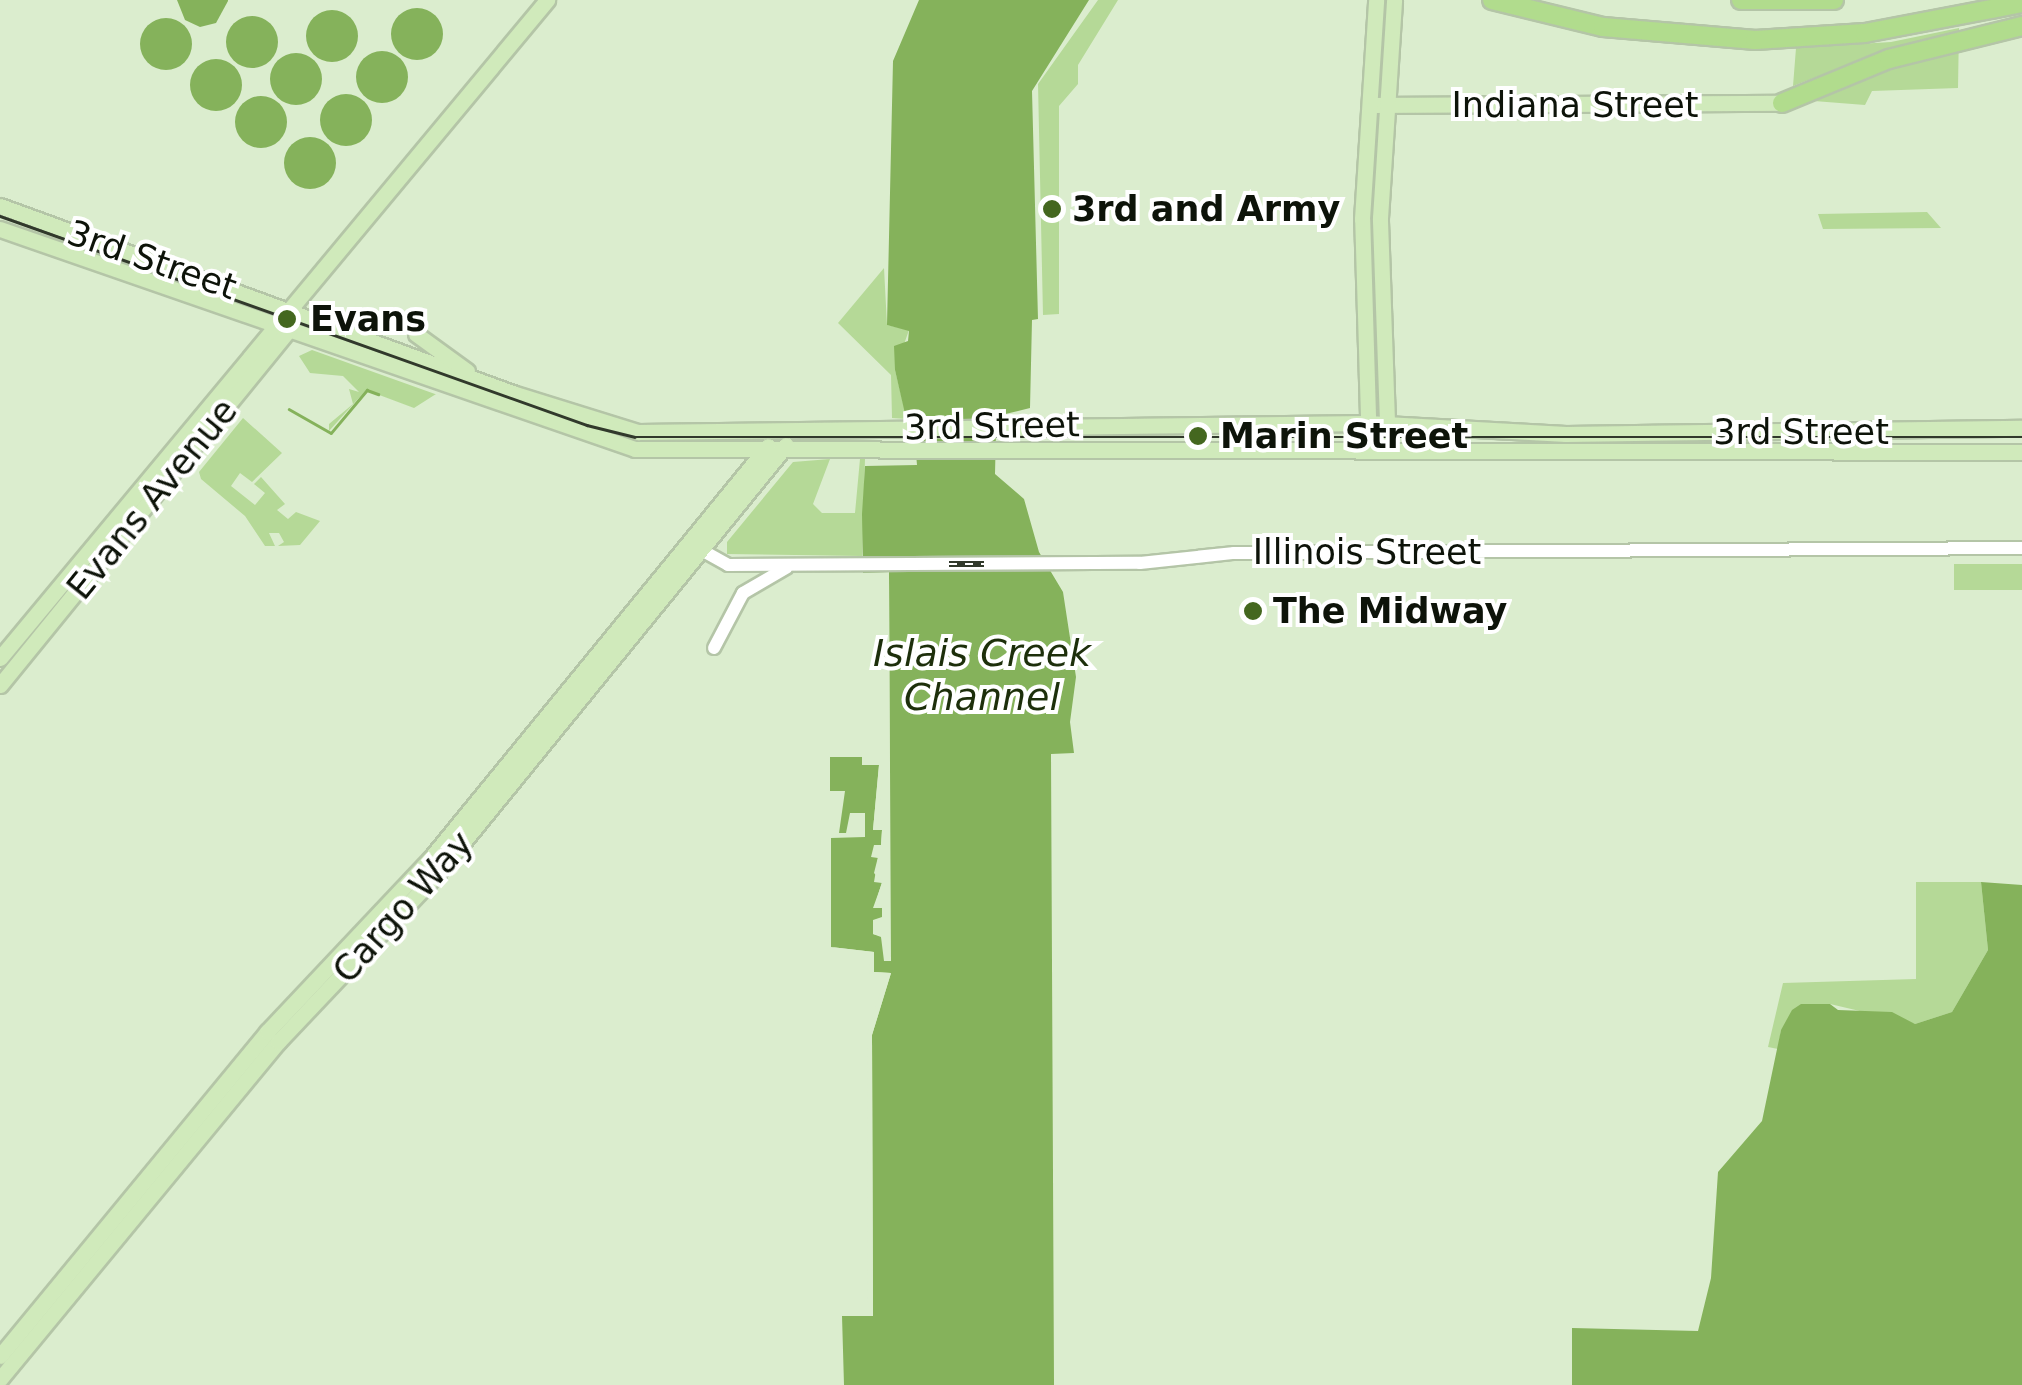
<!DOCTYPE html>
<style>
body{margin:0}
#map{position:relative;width:2022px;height:1385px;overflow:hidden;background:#dbedce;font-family:"DejaVu Sans",sans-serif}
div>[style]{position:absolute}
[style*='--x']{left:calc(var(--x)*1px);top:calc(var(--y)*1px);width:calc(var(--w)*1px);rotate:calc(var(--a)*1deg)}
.green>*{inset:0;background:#b5d997;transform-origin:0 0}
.water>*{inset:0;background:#85b25b}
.round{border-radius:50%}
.pier>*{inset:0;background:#dbedce}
.stream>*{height:2.5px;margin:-1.25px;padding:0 1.25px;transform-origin:1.25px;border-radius:1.25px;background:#85b25b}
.roads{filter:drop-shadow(2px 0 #b4c5a7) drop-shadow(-2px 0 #b4c5a7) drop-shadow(0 2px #b4c5a7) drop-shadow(0 -2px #b4c5a7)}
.minor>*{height:12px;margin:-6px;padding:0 6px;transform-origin:6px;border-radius:6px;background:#fff}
.major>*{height:15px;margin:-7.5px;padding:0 7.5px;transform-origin:7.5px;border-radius:7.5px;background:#d0eabb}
.highway>*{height:18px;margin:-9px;padding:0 9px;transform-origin:9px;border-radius:9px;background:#b1dc8d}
.tram>*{height:2.5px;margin:-1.25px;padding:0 1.25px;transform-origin:1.25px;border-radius:1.25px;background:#31392b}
.rail>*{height:6px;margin-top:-3px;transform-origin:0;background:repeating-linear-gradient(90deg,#fff 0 8px,#31392b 0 16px);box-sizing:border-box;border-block:2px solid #31392b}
.dots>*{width:28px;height:28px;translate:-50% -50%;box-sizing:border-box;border:5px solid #fff;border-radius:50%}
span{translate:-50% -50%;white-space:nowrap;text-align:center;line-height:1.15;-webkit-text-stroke:8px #fff;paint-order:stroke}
.street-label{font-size:35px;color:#0d1309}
.poi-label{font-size:35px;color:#0d1309;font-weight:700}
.left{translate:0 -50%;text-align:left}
.water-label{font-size:38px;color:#1d2f0b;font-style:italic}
</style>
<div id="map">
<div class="green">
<div style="clip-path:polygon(1098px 0,1118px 0,1078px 65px,1078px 84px,1059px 106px,1059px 314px,1043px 315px,1038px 84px)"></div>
<div style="clip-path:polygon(1959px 28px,1958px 88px,1872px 91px,1865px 105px,1814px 101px,1894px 63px,1886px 50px,1793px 86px,1796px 48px,1891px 42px)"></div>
<div style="clip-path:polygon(1927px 212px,1941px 228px,1823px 229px,1818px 214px)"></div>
<div style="clip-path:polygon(884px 268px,887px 325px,909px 330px,895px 370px,907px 419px,892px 418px,891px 375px,838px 323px)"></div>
<div style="clip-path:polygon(312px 350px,435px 394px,436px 394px,414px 408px,366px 390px,329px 431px,329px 424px,353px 404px,349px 389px,359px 392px,343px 376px,310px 373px,299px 356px)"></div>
<div style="clip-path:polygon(243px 418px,282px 453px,252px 482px,240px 473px,231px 486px,255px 505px,265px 493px,254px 484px,261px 477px,285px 504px,277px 510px,288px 519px,296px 512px,320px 521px,300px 545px,278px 546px,284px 542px,279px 533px,269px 533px,275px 546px,265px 546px,245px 516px,201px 479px,199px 472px)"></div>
<div style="clip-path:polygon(830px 459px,813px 504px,822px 513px,855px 513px,860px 459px,865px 459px,862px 556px,727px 554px,727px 542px,793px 462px)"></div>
<div style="left:1954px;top:564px;width:68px;height:26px"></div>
<div style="clip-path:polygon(1916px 882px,1981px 882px,1988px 950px,1952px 1012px,1915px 1024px,1830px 1004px,1781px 1030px,1778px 1049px,1768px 1047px,1783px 983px,1916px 979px)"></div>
</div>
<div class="water">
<div style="clip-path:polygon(177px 0,228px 0,228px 1px,216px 23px,200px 27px,185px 20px)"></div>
<div style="clip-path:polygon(919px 0,1089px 0,1032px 91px,1038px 319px,1032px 320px,1030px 408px,997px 416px,996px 430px,995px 474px,1024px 499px,1039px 552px,1063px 592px,1076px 677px,1070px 722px,1074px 753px,1051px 754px,1054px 1385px,844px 1385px,842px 1316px,873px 1316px,872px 1035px,891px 973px,874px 972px,874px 952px,831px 947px,831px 838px,865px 837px,865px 813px,850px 813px,846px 833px,839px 833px,845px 791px,830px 791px,830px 757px,862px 757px,862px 765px,879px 765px,873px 830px,882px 830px,881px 846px,872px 857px,878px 857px,874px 873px,882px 882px,874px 908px,882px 908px,882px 918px,873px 934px,881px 936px,890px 961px,889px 573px,863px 573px,862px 514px,865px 466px,917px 465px,913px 420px,906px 418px,895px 370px,894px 346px,908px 341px,909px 331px,887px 325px,893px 61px)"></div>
<div class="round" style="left:391px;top:8px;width:52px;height:52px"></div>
<div class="round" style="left:306px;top:10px;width:52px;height:52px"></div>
<div class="round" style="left:226px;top:16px;width:52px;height:52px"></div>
<div class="round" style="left:140px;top:18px;width:52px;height:52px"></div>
<div class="round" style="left:356px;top:51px;width:52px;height:52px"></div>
<div class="round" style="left:270px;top:53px;width:52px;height:52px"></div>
<div class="round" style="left:190px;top:59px;width:52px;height:52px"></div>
<div class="round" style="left:320px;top:94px;width:52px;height:52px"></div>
<div class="round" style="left:235px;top:96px;width:52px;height:52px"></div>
<div class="round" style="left:284px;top:137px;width:52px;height:52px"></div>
<div style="clip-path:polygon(1981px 882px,2022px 885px,2022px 1385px,1572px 1385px,1572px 1328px,1698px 1331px,1711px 1278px,1718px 1172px,1762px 1121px,1781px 1030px,1792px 1010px,1801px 1004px,1830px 1004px,1838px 1010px,1892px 1012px,1915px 1024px,1952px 1012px,1988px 950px)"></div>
</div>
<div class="pier">
<div style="clip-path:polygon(889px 572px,891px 961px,884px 961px,881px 937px,873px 934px,873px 920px,882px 917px,882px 908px,873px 908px,882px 883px,874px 882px,878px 858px,871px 857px,874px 845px,881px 845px,882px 830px,873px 830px,879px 765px,862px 765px,862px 757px,883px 763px,878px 825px,885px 827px,885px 578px,863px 573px)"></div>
<div style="clip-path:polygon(831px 947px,874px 952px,874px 972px,891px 973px,872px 1035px,873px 1316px,859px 1316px,868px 1311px,867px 1035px,885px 977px,870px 975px,869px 957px)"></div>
</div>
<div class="stream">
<div style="--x:289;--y:409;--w:48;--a:29.7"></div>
<div style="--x:331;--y:433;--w:56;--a:-50.1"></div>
<div style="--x:367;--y:390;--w:12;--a:20"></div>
</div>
<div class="roads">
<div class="minor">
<div style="--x:696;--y:547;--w:37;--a:29"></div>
<div style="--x:728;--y:565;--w:412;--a:-0.3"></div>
<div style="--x:1140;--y:563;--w:95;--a:-6.1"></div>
<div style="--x:1234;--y:553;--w:788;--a:-0.36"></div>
<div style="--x:714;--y:648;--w:62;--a:-62.2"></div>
<div style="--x:743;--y:593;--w:50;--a:-30.2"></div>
</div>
<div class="major">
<div style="--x:1377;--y:105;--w:405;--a:-0.3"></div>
<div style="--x:0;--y:206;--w:548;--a:20.05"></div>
<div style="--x:515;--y:394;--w:129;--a:17.2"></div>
<div style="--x:638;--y:432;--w:729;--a:-0.71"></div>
<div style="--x:1367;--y:423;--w:199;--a:3.2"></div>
<div style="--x:1566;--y:434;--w:456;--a:-0.8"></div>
<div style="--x:0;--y:229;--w:672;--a:19.11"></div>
<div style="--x:635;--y:449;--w:1387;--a:0.12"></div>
<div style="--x:416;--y:334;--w:63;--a:36"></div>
<div style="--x:1369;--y:449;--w:230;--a:-91.7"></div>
<div style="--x:1362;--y:219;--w:219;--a:-86.3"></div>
<div style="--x:1388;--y:450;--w:232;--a:-92"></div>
<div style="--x:1380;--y:218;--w:218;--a:-86.3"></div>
<div style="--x:0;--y:658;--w:856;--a:-50.26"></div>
<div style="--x:0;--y:685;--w:460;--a:-50.9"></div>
<div style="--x:0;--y:1356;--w:420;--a:-50.5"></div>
<div style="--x:267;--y:1032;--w:239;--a:-46.7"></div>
<div style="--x:431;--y:858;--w:532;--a:-50.72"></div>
<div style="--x:0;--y:1379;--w:437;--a:-50.5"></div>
<div style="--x:278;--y:1042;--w:231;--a:-46.6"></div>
<div style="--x:437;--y:874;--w:553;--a:-50.87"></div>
</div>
<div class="highway">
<div style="--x:1492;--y:0;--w:114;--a:13.7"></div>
<div style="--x:1603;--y:27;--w:153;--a:4.9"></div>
<div style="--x:1755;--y:40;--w:110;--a:-3.6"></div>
<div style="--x:1865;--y:33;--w:160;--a:-10.8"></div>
<div style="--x:1741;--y:0;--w:93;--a:0"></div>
<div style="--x:1782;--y:103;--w:116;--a:-22.4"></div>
<div style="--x:1889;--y:59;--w:137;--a:-13.9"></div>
</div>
</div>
<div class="tram">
<div style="--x:0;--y:216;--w:623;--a:19.6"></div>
<div style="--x:587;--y:425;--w:49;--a:14"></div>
<div style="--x:635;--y:437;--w:1387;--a:0"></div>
</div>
<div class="rail">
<div style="--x:949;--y:564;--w:35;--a:0"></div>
</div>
<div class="dots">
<div style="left:1052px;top:209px;background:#44671f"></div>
<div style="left:287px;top:319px;background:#44671f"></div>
<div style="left:1198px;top:436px;background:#44671f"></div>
<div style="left:1253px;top:611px;background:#44671f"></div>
</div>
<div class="street-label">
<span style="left:1575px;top:105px">Indiana Street</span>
<span style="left:152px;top:260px;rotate:19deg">3rd Street</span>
<span style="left:992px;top:426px;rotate:-1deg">3rd Street</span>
<span style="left:1801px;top:432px">3rd Street</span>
<span style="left:152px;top:499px;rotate:-51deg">Evans Avenue</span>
<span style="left:1367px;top:552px">Illinois Street</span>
<span style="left:403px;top:907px;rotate:-48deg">Cargo Way</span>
</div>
<div class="poi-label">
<span class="left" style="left:1072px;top:209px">3rd and Army</span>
<span class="left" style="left:310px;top:319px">Evans</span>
<span class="left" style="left:1220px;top:436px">Marin Street</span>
<span class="left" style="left:1273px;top:611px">The Midway</span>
</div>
<div class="water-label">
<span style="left:982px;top:676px">Islais Creek<br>Channel</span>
</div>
</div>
